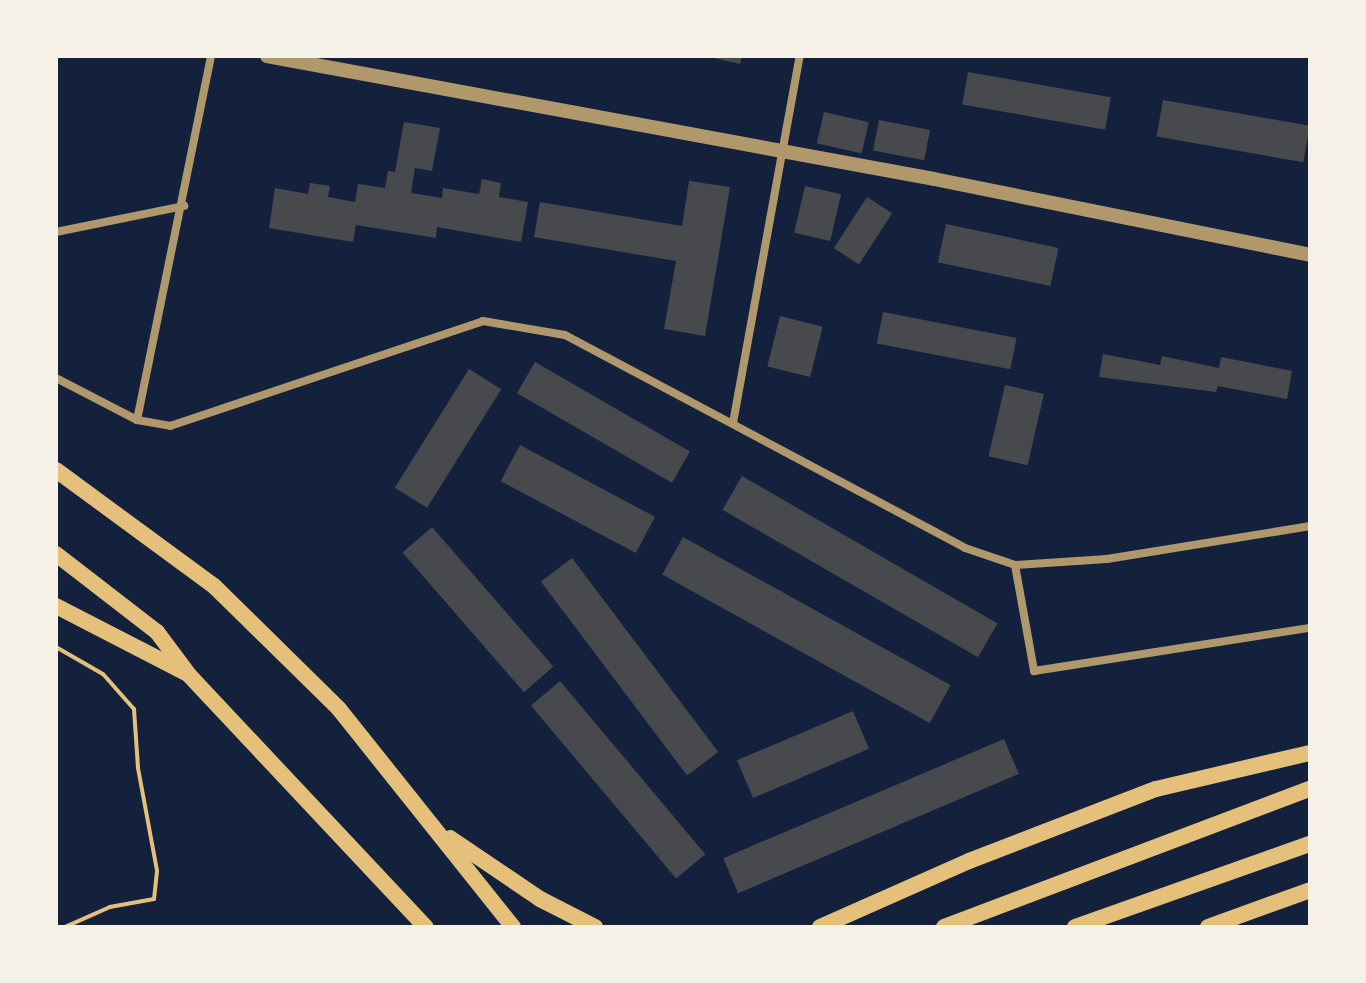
<!DOCTYPE html>
<style>
body{margin:0}
#map{position:relative;width:1366px;height:983px;overflow:hidden;background:#14213d;font-family:"Fira Sans",sans-serif}
div>[style]{position:absolute}
[style*='--x']{left:calc(var(--x)*1px);top:calc(var(--y)*1px);width:calc(var(--w)*1px);rotate:calc(var(--a)*1deg)}
.building>*{inset:0;background:#48494c;transform-origin:0 0}
.path>*{height:4px;margin:-2px;padding:0 2px;transform-origin:2px;border-radius:2px;background:#e5c07b}
.minor>*{height:8px;margin:-4px;padding:0 4px;transform-origin:4px;border-radius:4px;background:#b1986c}
.tertiary>*{height:14px;margin:-7px;padding:0 7px;transform-origin:7px;border-radius:7px;background:#b1986c}
.secondary>*{height:16px;margin:-8px;padding:0 8px;transform-origin:8px;border-radius:8px;background:#e5c07b}
span{translate:-50% -50%;white-space:nowrap;text-align:center;line-height:1.15;-webkit-text-stroke:7px #f6f1e7;paint-order:stroke}
.frame{position:absolute;inset:0;border:58px solid #f6f1e7;pointer-events:none}
</style>
<div id="map">
<div class="building">
<div style="clip-path:polygon(705px 56px,742px 56px,740px 64px)"></div>
<div style="left:968px;top:72px;width:145px;height:33px;rotate:10deg"></div>
<div style="left:1163px;top:100px;width:149px;height:37px;rotate:10deg"></div>
<div style="left:824px;top:112px;width:46px;height:32px;rotate:13deg"></div>
<div style="left:879px;top:120px;width:52px;height:31px;rotate:11deg"></div>
<div style="clip-path:polygon(404px 122px,440px 128px,432px 171px,415px 168px,411px 193px,442px 198px,443px 188px,479px 194px,482px 179px,501px 183px,499px 197px,528px 202px,521px 242px,437px 227px,436px 238px,356px 225px,353px 242px,269px 228px,275px 188px,308px 194px,310px 183px,330px 186px,328px 197px,355px 202px,358px 184px,385px 188px,388px 171px,395px 172px)"></div>
<div style="clip-path:polygon(689px 181px,730px 187px,705px 336px,664px 329px,676px 261px,534px 237px,540px 202px,682px 226px)"></div>
<div style="left:805px;top:186px;width:37px;height:48px;rotate:13deg"></div>
<div style="left:867px;top:197px;width:30px;height:61px;rotate:33deg"></div>
<div style="left:946px;top:224px;width:115px;height:39px;rotate:12deg"></div>
<div style="left:883px;top:312px;width:136px;height:32px;rotate:11deg"></div>
<div style="left:780px;top:316px;width:44px;height:52px;rotate:14deg"></div>
<div style="clip-path:polygon(1103px 354px,1160px 365px,1162px 356px,1219px 368px,1221px 357px,1292px 371px,1287px 399px,1218px 386px,1216px 392px,1099px 377px)"></div>
<div style="left:535px;top:362px;width:179px;height:36px;rotate:30deg"></div>
<div style="left:469px;top:369px;width:38px;height:140px;rotate:32deg"></div>
<div style="left:1005px;top:385px;width:40px;height:73px;rotate:13deg"></div>
<div style="left:520px;top:445px;width:153px;height:41px;rotate:28deg"></div>
<div style="left:742px;top:476px;width:295px;height:39px;rotate:30deg"></div>
<div style="left:432px;top:527px;width:185px;height:39px;rotate:49deg"></div>
<div style="left:683px;top:537px;width:306px;height:43px;rotate:29deg"></div>
<div style="left:572px;top:558px;width:243px;height:39px;rotate:53deg"></div>
<div style="left:560px;top:681px;width:226px;height:38px;rotate:50deg"></div>
<div style="left:853px;top:711px;width:41px;height:126px;rotate:67deg"></div>
<div style="left:1004px;top:739px;width:38px;height:305px;rotate:67deg"></div>
</div>
<div class="path">
<div style="--x:56;--y:647;--w:54;--a:29.9"></div>
<div style="--x:103;--y:674;--w:47;--a:48.5"></div>
<div style="--x:134;--y:709;--w:59;--a:86.1"></div>
<div style="--x:138;--y:768;--w:105;--a:79.5"></div>
<div style="--x:157;--y:871;--w:28;--a:96"></div>
<div style="--x:154;--y:899;--w:45;--a:169.7"></div>
<div style="--x:110;--y:907;--w:49;--a:156"></div>
</div>
<div class="minor">
<div style="--x:56;--y:232;--w:131;--a:-11.5"></div>
<div style="--x:56;--y:378;--w:91;--a:27.4"></div>
<div style="--x:137;--y:420;--w:34;--a:10"></div>
<div style="--x:170;--y:426;--w:330;--a:-18.5"></div>
<div style="--x:483;--y:321;--w:83;--a:9.7"></div>
<div style="--x:565;--y:335;--w:453;--a:28"></div>
<div style="--x:965;--y:548;--w:53;--a:18.8"></div>
<div style="--x:1015;--y:565;--w:92;--a:-3.7"></div>
<div style="--x:1107;--y:559;--w:206;--a:-9.2"></div>
<div style="--x:137;--y:420;--w:371;--a:-78.5"></div>
<div style="--x:733;--y:423;--w:373;--a:-79.7"></div>
<div style="--x:1015;--y:565;--w:108;--a:79.8"></div>
<div style="--x:1034;--y:671;--w:279;--a:-8.9"></div>
</div>
<div class="tertiary">
<div style="--x:267;--y:56;--w:678;--a:10.45"></div>
<div style="--x:934;--y:179;--w:384;--a:11.4"></div>
</div>
<div class="secondary">
<div style="--x:56;--y:470;--w:196;--a:36.3"></div>
<div style="--x:214;--y:586;--w:175;--a:44.5"></div>
<div style="--x:339;--y:709;--w:279;--a:51.4"></div>
<div style="--x:56;--y:554;--w:128;--a:37.7"></div>
<div style="--x:157;--y:632;--w:54;--a:53.3"></div>
<div style="--x:189;--y:675;--w:346;--a:46.8"></div>
<div style="--x:56;--y:606;--w:146;--a:27.3"></div>
<div style="--x:450;--y:838;--w:109;--a:34.1"></div>
<div style="--x:540;--y:899;--w:62;--a:27"></div>
<div style="--x:820;--y:927;--w:163;--a:-23.9"></div>
<div style="--x:969;--y:861;--w:200;--a:-21.1"></div>
<div style="--x:1156;--y:789;--w:158;--a:-13.2"></div>
<div style="--x:944;--y:927;--w:391;--a:-20.7"></div>
<div style="--x:1075;--y:927;--w:249;--a:-19.5"></div>
<div style="--x:1208;--y:927;--w:109;--a:-19.9"></div>
</div>
<div class="frame"></div>
</div>
